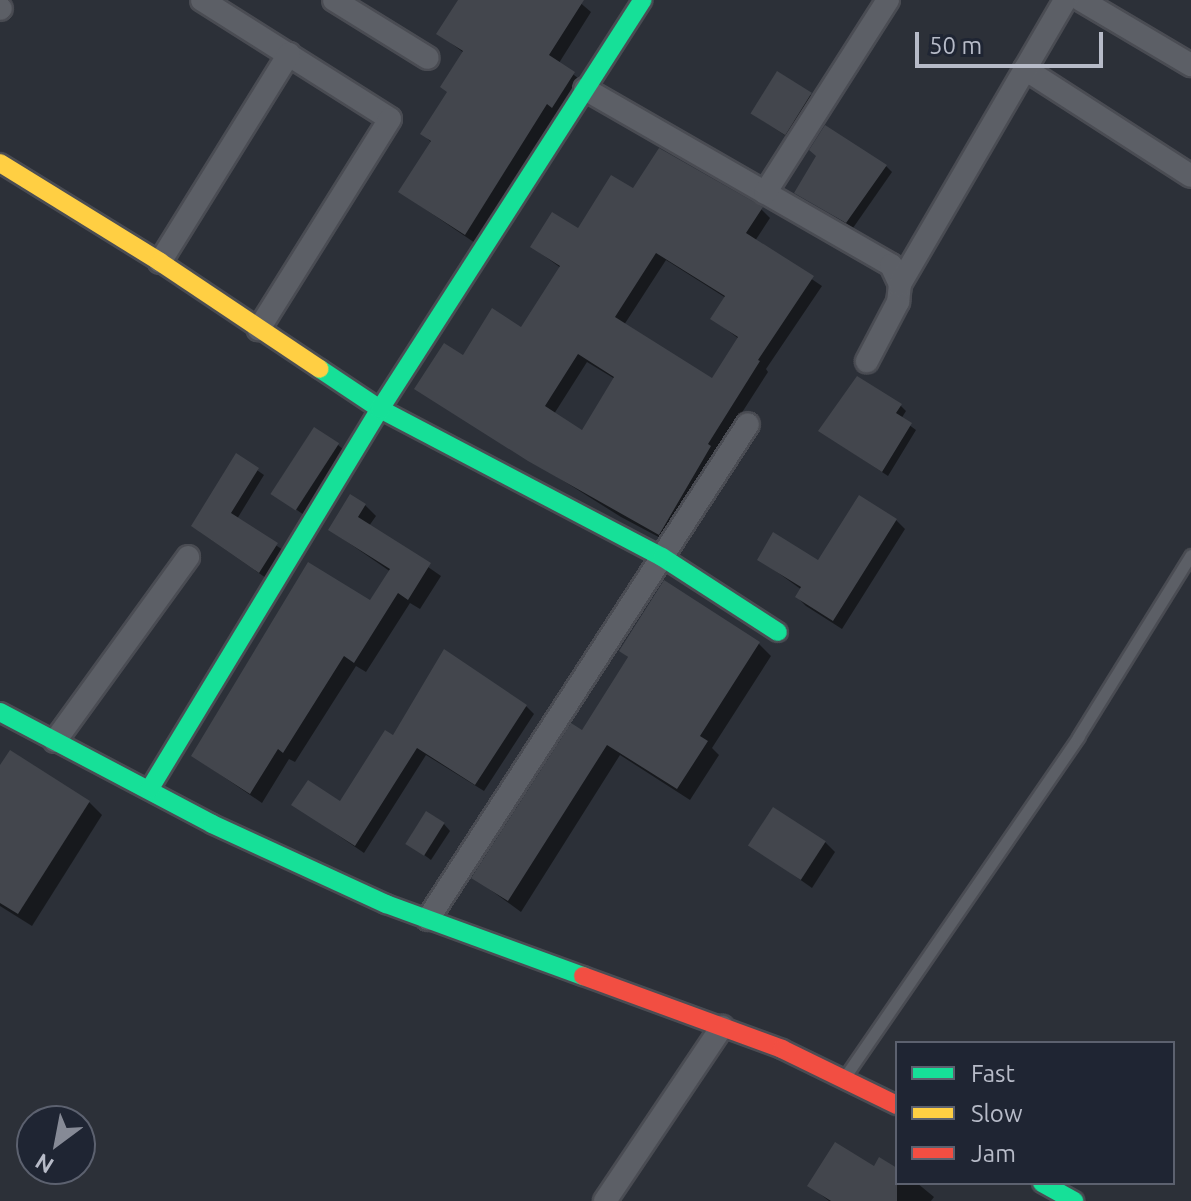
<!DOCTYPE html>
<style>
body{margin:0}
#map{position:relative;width:1191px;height:1201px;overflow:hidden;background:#2c3038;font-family:Ubuntu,sans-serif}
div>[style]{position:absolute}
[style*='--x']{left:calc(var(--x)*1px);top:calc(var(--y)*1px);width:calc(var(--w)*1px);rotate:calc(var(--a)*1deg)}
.shadow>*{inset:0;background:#0007}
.building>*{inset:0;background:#43464d;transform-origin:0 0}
.roads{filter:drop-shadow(2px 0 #4a4c53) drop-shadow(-2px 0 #4a4c53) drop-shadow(0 2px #4a4c53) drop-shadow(0 -2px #4a4c53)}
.lane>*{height:11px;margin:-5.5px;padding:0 5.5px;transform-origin:5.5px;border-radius:5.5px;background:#5c5f66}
.street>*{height:22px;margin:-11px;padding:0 11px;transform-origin:11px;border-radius:11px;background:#5c5f66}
.fast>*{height:18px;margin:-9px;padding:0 9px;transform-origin:9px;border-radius:9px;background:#16e098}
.slow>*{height:18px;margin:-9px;padding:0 9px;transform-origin:9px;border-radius:9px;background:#ffcf43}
.jam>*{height:18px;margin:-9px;padding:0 9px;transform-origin:9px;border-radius:9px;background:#f24e42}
span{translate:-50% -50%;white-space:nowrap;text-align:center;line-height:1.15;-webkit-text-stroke:8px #1f2533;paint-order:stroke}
.legend{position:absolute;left:895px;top:1041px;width:280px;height:144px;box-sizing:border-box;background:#1f2533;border:2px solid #5c616f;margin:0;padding:10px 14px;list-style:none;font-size:24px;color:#b7bbc8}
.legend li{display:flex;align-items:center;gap:16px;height:40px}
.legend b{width:40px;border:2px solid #5c616f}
.north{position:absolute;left:16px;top:1105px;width:80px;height:80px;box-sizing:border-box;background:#1f2533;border:2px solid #5c616f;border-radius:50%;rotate:212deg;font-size:22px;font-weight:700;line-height:32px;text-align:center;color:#b7bbc8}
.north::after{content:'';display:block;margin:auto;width:28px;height:36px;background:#868a96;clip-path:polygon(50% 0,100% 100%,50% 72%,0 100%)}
.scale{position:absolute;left:915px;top:32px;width:188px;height:36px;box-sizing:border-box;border:4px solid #b7bbc8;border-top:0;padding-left:10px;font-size:24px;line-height:28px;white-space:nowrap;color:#b7bbc8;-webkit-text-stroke:6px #1f2533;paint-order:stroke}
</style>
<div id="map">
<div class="shadow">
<div style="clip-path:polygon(474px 0,577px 0,591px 12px,559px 63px,584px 83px,475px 243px,400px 192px,432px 143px,423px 134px,448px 93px,464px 53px,439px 34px)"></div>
<div style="clip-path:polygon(811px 95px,817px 101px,792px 140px,759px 118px)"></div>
<div style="clip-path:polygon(886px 166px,892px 172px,853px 228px,796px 192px)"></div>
<div style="clip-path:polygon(evenodd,633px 191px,761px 209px,770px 218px,755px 241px,822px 286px,766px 369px,768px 372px,716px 453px,719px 457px,668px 542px,621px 517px,417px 389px,463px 357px,522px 329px,561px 268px,532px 247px,578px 230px,633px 191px,666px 260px,726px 298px,713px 319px,739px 339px,712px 381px,624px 325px,666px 260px,633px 191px,587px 362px,615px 379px,582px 433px,554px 414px,587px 362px)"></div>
<div style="clip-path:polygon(900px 405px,906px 411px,901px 419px,916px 430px,888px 476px,820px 431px)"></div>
<div style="clip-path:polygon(337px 444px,344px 450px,304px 515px,274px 494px)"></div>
<div style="clip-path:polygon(237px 456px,264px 475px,237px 519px,283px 550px,266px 578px,200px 532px)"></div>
<div style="clip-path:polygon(365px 505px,376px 516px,369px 526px,441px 576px,420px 609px,410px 603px,366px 672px,356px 666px,295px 762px,289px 759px,262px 803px,193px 756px,371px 603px,391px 572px,330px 530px)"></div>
<div style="clip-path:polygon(896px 520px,905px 529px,842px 629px,806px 606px,797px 597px,802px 590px,759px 559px,818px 563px)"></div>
<div style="clip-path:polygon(665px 583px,759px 644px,771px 656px,712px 748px,719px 755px,690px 800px,620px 755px,521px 912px,474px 878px,583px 733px,630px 659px,621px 651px)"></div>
<div style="clip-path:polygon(526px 706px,534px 714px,484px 791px,426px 755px,364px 853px,294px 805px,341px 803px,394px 738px)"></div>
<div style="clip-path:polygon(0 769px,89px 802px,102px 815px,32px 926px,0 906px)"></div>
<div style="clip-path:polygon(444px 824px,450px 831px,431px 860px,408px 843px)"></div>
<div style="clip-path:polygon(825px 842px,835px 852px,812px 888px,751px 845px)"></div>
<div style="clip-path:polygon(874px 1168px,897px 1170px,897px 1183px,917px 1183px,934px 1197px,931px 1201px,829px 1201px,810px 1186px)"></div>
</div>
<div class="building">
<div style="clip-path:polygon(458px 0,584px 0,549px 55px,575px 72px,552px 108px,547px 104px,465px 235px,398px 192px,431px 141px,420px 134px,447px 92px,440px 87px,463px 51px,436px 34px)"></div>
<div style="left:777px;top:71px;width:41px;height:50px;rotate:32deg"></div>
<div style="clip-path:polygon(825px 125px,887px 165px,846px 223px,794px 193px,816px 156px,809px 150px)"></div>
<div style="clip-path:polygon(evenodd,659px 148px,763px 207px,746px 233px,814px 276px,758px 360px,760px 361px,708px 444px,711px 446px,659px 535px,528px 461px,414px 389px,444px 343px,463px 355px,492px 308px,521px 327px,560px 266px,530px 247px,552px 212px,578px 228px,611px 175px,633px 188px,659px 148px,656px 253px,725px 296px,710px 319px,738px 337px,712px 378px,615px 317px,656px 253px,659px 148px,578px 354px,614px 377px,582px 430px,545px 406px,578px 354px)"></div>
<div style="clip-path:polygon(857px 376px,902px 404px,896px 413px,912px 423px,882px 472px,818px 431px)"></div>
<div style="left:314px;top:427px;width:30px;height:80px;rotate:33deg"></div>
<div style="clip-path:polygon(236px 453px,259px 468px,231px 513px,278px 543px,259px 573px,191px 526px)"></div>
<div style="clip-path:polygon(350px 494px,366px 504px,358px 517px,431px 563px,408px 600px,398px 593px,354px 663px,344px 656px,283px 753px,278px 749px,250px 794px,191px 756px,308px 562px,370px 600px,390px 569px,328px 530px)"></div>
<div style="clip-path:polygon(859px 495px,897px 519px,833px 621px,795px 597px,801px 587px,757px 560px,773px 532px,818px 560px)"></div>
<div style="clip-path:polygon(664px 580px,760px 642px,700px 736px,708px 741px,677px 789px,607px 745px,508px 901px,471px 878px,571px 723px,582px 730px,628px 657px,619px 651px)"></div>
<div style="clip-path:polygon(444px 649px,527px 705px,475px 785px,417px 748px,355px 846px,291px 805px,308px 780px,340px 801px,385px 730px,393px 735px)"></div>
<div style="clip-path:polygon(10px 750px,90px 801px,18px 914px,0 903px,0 765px)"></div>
<div style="left:773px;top:807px;width:63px;height:46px;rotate:33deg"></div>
<div style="left:426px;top:811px;width:22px;height:39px;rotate:32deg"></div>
<div style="clip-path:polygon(835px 1142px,874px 1166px,879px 1157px,897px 1168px,897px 1201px,831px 1201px,807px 1186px)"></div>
</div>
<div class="roads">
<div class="lane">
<div style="--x:844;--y:1078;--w:414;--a:-55.5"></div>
<div style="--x:1078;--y:737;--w:214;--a:-58.2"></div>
</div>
<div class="street">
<div style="--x:202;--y:0;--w:222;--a:32.3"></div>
<div style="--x:390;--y:119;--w:248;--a:122"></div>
<div style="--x:334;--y:0;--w:110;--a:31.7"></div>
<div style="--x:1081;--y:0;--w:128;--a:30.6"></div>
<div style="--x:0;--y:8;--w:1;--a:45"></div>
<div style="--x:1025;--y:69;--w:197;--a:32.8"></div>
<div style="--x:585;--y:89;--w:353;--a:29.9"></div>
<div style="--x:891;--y:265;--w:21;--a:65"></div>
<div style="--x:900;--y:284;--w:18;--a:96"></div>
<div style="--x:898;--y:302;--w:67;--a:117.7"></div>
<div style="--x:765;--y:193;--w:229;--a:-57.5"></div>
<div style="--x:160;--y:262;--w:245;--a:-58.2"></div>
<div style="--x:900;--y:284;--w:328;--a:-59.8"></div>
<div style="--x:55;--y:741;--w:227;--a:-54.1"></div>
<div style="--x:428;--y:919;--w:589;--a:-57.12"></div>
<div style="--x:605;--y:1201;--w:210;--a:-56.1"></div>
</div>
<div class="fast">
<div style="--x:320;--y:369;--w:72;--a:33.7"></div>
<div style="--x:380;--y:409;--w:318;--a:27.7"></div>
<div style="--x:662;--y:557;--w:138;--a:32.9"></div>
<div style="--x:0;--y:712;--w:240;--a:27.8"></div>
<div style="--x:212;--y:824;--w:192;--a:24.7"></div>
<div style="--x:386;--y:904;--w:210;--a:20.1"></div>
<div style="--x:149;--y:790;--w:446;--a:-58.8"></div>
<div style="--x:380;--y:409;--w:486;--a:-57.3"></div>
<div style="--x:1042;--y:1183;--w:37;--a:29"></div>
</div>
<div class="slow">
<div style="--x:0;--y:163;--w:188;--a:31.7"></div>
<div style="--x:160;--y:262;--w:192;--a:33.8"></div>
</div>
<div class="jam">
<div style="--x:583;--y:976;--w:212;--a:20.1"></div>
<div style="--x:782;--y:1049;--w:128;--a:26"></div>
</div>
</div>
<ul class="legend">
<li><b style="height:10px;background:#16e098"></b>Fast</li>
<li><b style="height:10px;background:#ffcf43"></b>Slow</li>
<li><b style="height:10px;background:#f24e42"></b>Jam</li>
</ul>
<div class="north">N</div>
<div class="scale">50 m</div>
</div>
